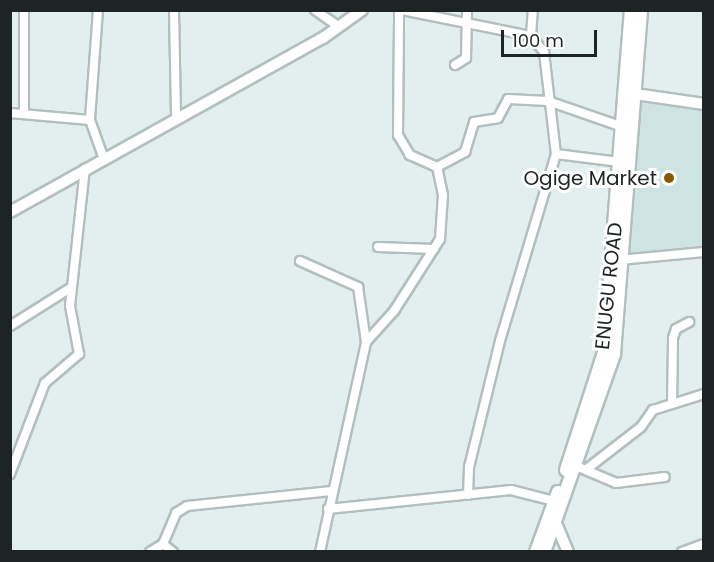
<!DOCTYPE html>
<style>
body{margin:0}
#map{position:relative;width:714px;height:562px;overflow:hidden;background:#e2efee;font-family:Poppins,sans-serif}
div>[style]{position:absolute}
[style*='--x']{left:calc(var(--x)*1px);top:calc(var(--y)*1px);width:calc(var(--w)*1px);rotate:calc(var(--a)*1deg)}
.built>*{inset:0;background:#cee4e2}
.roads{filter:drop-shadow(2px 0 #b3bfbe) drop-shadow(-2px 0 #b3bfbe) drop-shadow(0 2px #b3bfbe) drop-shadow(0 -2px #b3bfbe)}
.street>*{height:8px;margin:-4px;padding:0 4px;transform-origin:4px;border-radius:4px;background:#fff}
.secondary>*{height:10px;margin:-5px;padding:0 5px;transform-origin:5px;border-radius:5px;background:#fff}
.primary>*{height:12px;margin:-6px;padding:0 6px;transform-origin:6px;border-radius:6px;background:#fff}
.dots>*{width:16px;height:16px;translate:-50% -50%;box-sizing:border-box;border:3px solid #fff;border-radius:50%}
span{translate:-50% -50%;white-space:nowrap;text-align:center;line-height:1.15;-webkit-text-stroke:6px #fff;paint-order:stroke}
.poi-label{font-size:20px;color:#1e2323}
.right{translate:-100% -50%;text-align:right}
.street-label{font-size:20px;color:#1e2323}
.frame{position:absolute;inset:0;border:12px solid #1e2323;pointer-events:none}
.scale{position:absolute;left:501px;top:30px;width:96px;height:27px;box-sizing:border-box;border:3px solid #1e2323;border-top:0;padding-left:8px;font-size:18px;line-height:21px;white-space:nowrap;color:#1e2323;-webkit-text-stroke:4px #fff;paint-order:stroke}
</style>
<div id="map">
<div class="built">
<div style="clip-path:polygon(639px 99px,703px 108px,703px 248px,628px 257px)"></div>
</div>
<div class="roads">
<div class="street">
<div style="--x:98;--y:10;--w:110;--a:94.2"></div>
<div style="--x:90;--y:120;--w:41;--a:70.3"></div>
<div style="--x:174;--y:10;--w:109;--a:88.9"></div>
<div style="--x:315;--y:10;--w:29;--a:35"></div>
<div style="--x:402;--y:10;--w:132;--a:11.4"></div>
<div style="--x:531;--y:36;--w:21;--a:51"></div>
<div style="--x:544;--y:52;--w:103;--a:83.3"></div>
<div style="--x:556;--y:154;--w:195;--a:106.7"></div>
<div style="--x:500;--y:341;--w:130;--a:103.8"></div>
<div style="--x:469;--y:467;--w:28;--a:92"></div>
<div style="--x:24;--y:13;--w:100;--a:90"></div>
<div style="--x:531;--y:36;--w:26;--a:-86"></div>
<div style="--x:455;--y:65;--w:13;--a:-32"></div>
<div style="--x:466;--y:58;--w:48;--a:-88.8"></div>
<div style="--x:10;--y:113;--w:80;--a:5"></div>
<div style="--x:556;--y:154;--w:64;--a:7.1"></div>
<div style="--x:437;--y:167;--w:32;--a:-28"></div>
<div style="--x:465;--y:152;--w:31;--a:-73"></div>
<div style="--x:474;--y:122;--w:24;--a:-9"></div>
<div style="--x:498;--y:118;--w:21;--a:-62"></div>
<div style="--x:508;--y:99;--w:40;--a:2.9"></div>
<div style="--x:548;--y:101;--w:79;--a:19.1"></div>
<div style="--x:378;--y:247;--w:56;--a:2"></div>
<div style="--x:619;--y:260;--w:85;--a:-5.4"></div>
<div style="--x:300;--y:261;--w:64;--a:24.1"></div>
<div style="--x:358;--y:287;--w:56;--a:81.7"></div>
<div style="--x:10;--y:326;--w:73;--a:-32.2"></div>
<div style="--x:672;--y:404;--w:66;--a:-89.1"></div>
<div style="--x:673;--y:338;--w:9;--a:-72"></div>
<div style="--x:676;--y:329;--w:15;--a:-28"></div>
<div style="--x:576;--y:466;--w:43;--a:23"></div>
<div style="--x:616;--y:483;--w:49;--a:-7"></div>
<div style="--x:588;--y:468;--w:67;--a:-37.7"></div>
<div style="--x:641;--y:427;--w:21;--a:-55"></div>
<div style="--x:653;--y:410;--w:53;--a:-17.4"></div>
<div style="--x:10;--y:474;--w:97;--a:-69"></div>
<div style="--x:45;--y:383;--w:45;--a:-40.5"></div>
<div style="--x:79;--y:354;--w:49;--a:-100.6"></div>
<div style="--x:70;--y:306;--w:138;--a:-83.8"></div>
<div style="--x:328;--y:509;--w:184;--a:-5.9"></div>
<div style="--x:511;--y:490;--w:44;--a:14.3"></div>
<div style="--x:163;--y:544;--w:13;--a:39"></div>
<div style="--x:150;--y:552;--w:15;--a:-32"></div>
<div style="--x:163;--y:544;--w:34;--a:-67"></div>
<div style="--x:176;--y:513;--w:13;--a:-32"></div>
<div style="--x:187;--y:506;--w:145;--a:-5.9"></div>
<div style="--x:320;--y:552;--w:215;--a:-77.6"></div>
<div style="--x:366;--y:342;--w:42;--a:-47.9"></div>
<div style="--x:394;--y:311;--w:85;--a:-57.4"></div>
<div style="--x:440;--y:239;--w:44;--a:-86.1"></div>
<div style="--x:443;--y:195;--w:29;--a:-102"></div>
<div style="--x:437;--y:167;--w:30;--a:-156"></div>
<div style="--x:410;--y:155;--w:23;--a:-121"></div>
<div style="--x:398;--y:135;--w:125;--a:-89.5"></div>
<div style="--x:682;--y:552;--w:23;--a:-20"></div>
</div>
<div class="secondary">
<div style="--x:635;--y:94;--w:70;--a:8.2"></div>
<div style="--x:10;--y:212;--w:358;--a:-29.1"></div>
<div style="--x:323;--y:38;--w:48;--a:-35.7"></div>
<div style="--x:552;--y:514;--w:41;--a:67.2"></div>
</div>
<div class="primary">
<div style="--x:566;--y:470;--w:124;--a:-72.1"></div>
<div style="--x:604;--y:352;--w:343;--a:-85.5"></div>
<div style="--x:536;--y:552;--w:64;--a:-69.9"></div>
<div style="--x:544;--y:552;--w:210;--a:-70.5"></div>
<div style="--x:614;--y:354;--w:345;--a:-85.5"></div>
</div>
</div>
<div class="dots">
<div style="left:669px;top:178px;background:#8a5701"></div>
</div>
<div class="poi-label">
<span class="right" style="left:657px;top:178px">Ogige Market</span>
</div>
<div class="street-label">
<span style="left:609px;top:286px;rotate:-84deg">ENUGU ROAD</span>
</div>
<div class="frame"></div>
<div class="scale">100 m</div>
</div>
